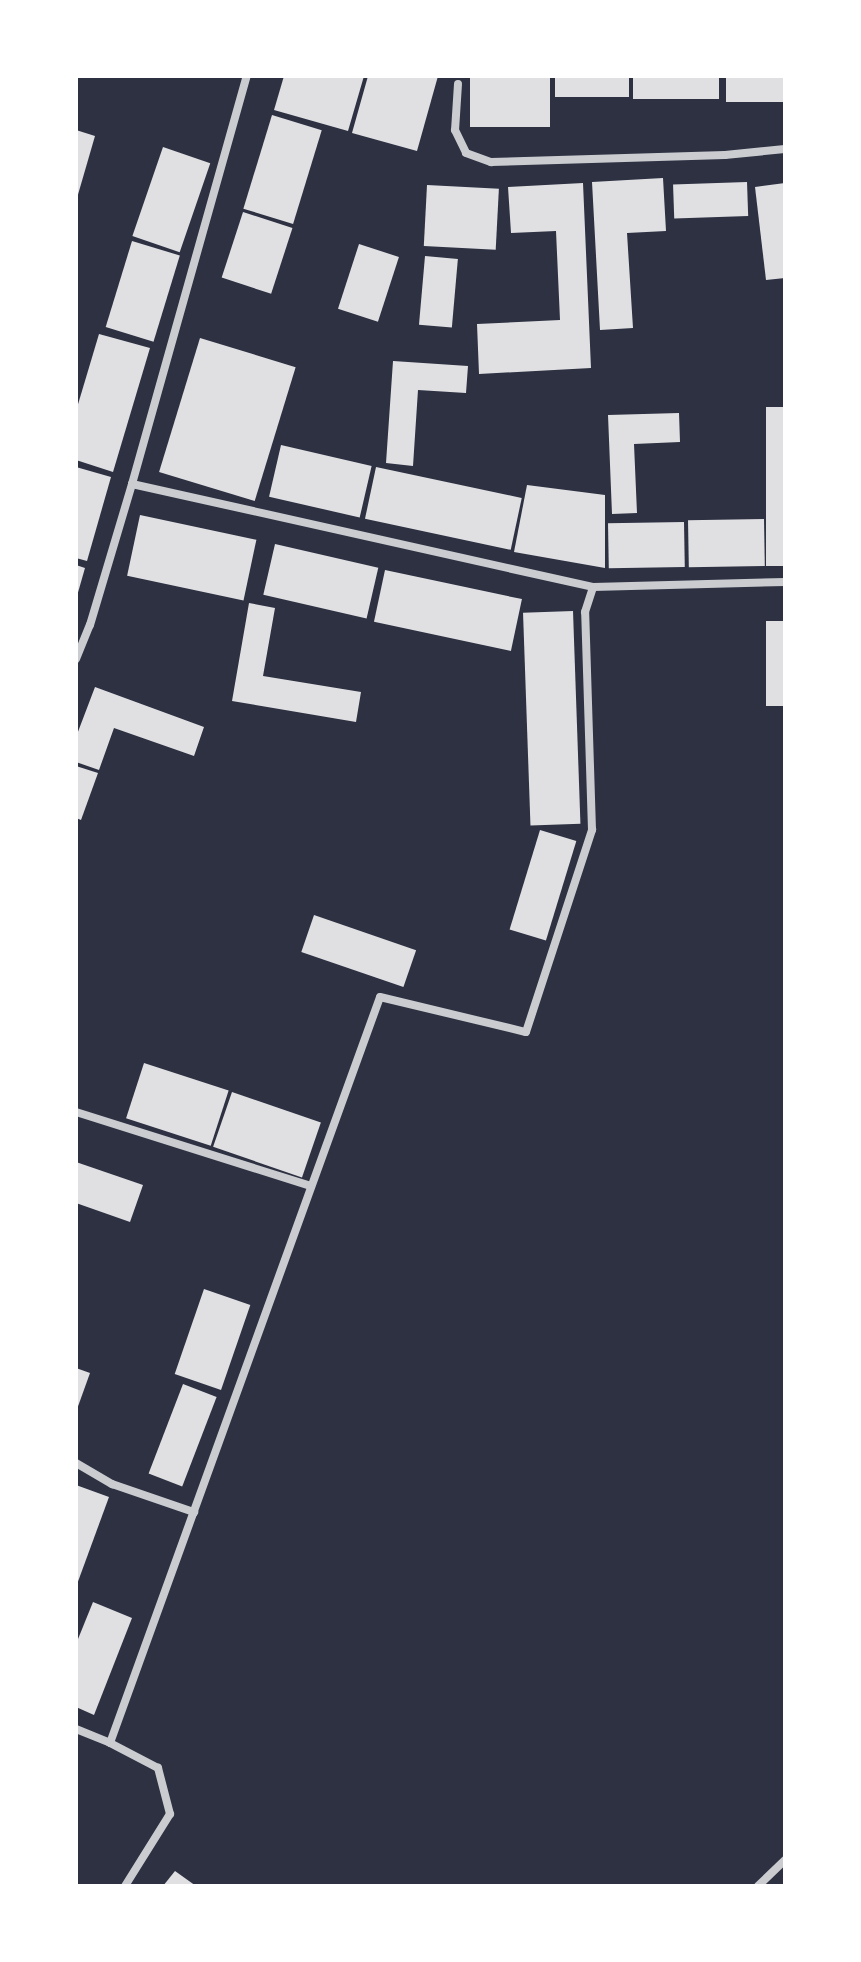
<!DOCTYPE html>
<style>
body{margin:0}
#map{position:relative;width:861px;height:1962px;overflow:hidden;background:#2d3142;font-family:Overpass,sans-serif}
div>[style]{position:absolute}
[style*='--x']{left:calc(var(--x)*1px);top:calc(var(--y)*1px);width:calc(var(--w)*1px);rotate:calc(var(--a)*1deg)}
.building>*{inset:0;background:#e0e0e3;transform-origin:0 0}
.minor>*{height:8px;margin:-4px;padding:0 4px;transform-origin:4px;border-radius:4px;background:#caccd0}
span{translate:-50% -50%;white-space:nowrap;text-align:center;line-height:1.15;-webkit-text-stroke:6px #fff;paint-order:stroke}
.frame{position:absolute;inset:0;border:78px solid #fff;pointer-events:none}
</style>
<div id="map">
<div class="building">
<div style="clip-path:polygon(284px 76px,364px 76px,348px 131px,274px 110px)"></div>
<div style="clip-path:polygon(368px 76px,438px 76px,417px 151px,352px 133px)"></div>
<div style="left:470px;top:76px;width:80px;height:51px"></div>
<div style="left:555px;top:76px;width:74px;height:21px"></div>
<div style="left:633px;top:76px;width:86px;height:23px"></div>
<div style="left:726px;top:76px;width:59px;height:26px"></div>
<div style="left:272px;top:115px;width:52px;height:98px;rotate:17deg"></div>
<div style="clip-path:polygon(76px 130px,95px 136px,77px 198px,76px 198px)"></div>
<div style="left:163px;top:147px;width:50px;height:94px;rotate:19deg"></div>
<div style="clip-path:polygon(663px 178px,666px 231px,627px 233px,633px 328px,600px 330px,592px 182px)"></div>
<div style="left:747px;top:182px;width:34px;height:74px;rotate:88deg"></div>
<div style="clip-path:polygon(583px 183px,591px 368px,479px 374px,477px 324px,560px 320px,556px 231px,511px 233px,508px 187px)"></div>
<div style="clip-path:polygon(785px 183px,785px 278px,766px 280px,755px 187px)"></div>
<div style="left:427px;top:185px;width:72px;height:61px;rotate:3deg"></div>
<div style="left:243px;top:212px;width:52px;height:69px;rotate:18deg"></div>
<div style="left:132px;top:241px;width:50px;height:90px;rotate:17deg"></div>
<div style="left:359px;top:244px;width:42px;height:68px;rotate:18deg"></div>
<div style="left:425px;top:256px;width:33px;height:69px;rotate:5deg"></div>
<div style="clip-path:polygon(99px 334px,150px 348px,113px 472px,76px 460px,76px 411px)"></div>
<div style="left:200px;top:338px;width:100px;height:140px;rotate:17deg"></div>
<div style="clip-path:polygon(393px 361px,468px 366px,466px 393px,418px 390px,413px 466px,386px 463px)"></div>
<div style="left:785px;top:407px;width:159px;height:19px;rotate:90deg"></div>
<div style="clip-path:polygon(679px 413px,680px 442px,634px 444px,637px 513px,612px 514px,608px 415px)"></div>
<div style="left:281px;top:445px;width:93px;height:53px;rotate:13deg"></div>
<div style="clip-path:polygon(76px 467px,111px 477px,87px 561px,76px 558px)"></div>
<div style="left:376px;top:467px;width:149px;height:53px;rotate:12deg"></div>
<div style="clip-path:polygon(527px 485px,605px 495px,605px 568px,514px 552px)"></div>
<div style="left:140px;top:515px;width:119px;height:62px;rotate:12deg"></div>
<div style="left:764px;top:519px;width:47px;height:76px;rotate:89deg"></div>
<div style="left:684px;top:522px;width:45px;height:76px;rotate:89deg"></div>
<div style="left:275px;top:544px;width:106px;height:52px;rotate:13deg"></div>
<div style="clip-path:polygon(76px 565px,85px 568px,77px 596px,76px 596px)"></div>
<div style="left:385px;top:570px;width:140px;height:53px;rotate:12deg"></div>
<div style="clip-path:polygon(249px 603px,275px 608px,263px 676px,361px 692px,356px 722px,232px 701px)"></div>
<div style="left:573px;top:611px;width:213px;height:50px;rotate:88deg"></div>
<div style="left:785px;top:621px;width:85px;height:19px;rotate:90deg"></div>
<div style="clip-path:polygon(95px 687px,204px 727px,194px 756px,114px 728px,99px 770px,76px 762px,76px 737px)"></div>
<div style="clip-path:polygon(76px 766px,98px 773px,81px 820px,76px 818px)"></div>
<div style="left:540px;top:830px;width:38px;height:104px;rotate:17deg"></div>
<div style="left:314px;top:915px;width:108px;height:39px;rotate:19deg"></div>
<div style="left:144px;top:1063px;width:89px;height:58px;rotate:18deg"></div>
<div style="left:232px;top:1092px;width:94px;height:58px;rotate:19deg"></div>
<div style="clip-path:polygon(76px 1162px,143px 1185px,130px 1222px,76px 1203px)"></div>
<div style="left:204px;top:1289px;width:49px;height:90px;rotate:19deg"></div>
<div style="clip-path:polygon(76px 1368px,90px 1373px,76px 1412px)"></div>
<div style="left:183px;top:1384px;width:36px;height:96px;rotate:21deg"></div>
<div style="clip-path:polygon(76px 1485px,109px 1497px,76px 1587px)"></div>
<div style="clip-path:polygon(93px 1602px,132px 1618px,94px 1715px,76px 1707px,76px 1644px)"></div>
<div style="clip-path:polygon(175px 1871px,196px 1886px,163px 1886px)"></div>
</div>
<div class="minor">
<div style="--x:458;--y:84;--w:46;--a:93.7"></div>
<div style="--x:455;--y:130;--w:25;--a:64"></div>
<div style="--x:466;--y:153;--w:27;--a:20"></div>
<div style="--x:491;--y:162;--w:234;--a:-1.7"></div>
<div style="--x:725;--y:155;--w:60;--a:-5.7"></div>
<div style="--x:132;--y:484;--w:472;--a:12.6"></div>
<div style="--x:593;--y:587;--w:192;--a:-1.5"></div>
<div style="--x:76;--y:659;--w:37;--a:-68"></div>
<div style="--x:90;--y:625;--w:147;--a:-73.4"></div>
<div style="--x:132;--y:484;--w:424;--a:-74.3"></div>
<div style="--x:76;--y:1112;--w:245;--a:17.5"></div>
<div style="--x:76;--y:1463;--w:42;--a:30.3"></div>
<div style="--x:112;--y:1484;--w:87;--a:18.9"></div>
<div style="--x:76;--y:1729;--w:37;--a:22"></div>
<div style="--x:125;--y:1886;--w:85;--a:-58"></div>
<div style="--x:170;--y:1814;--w:48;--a:-104.6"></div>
<div style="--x:158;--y:1768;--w:54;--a:-152.5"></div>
<div style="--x:110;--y:1743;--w:793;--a:-70.1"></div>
<div style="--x:380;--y:997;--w:150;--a:13.5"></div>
<div style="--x:526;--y:1032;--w:213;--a:-71.9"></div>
<div style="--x:592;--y:830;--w:218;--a:-91.8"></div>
<div style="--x:585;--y:612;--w:26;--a:-72"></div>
<div style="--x:758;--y:1886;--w:37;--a:-44"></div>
</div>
<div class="frame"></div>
</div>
